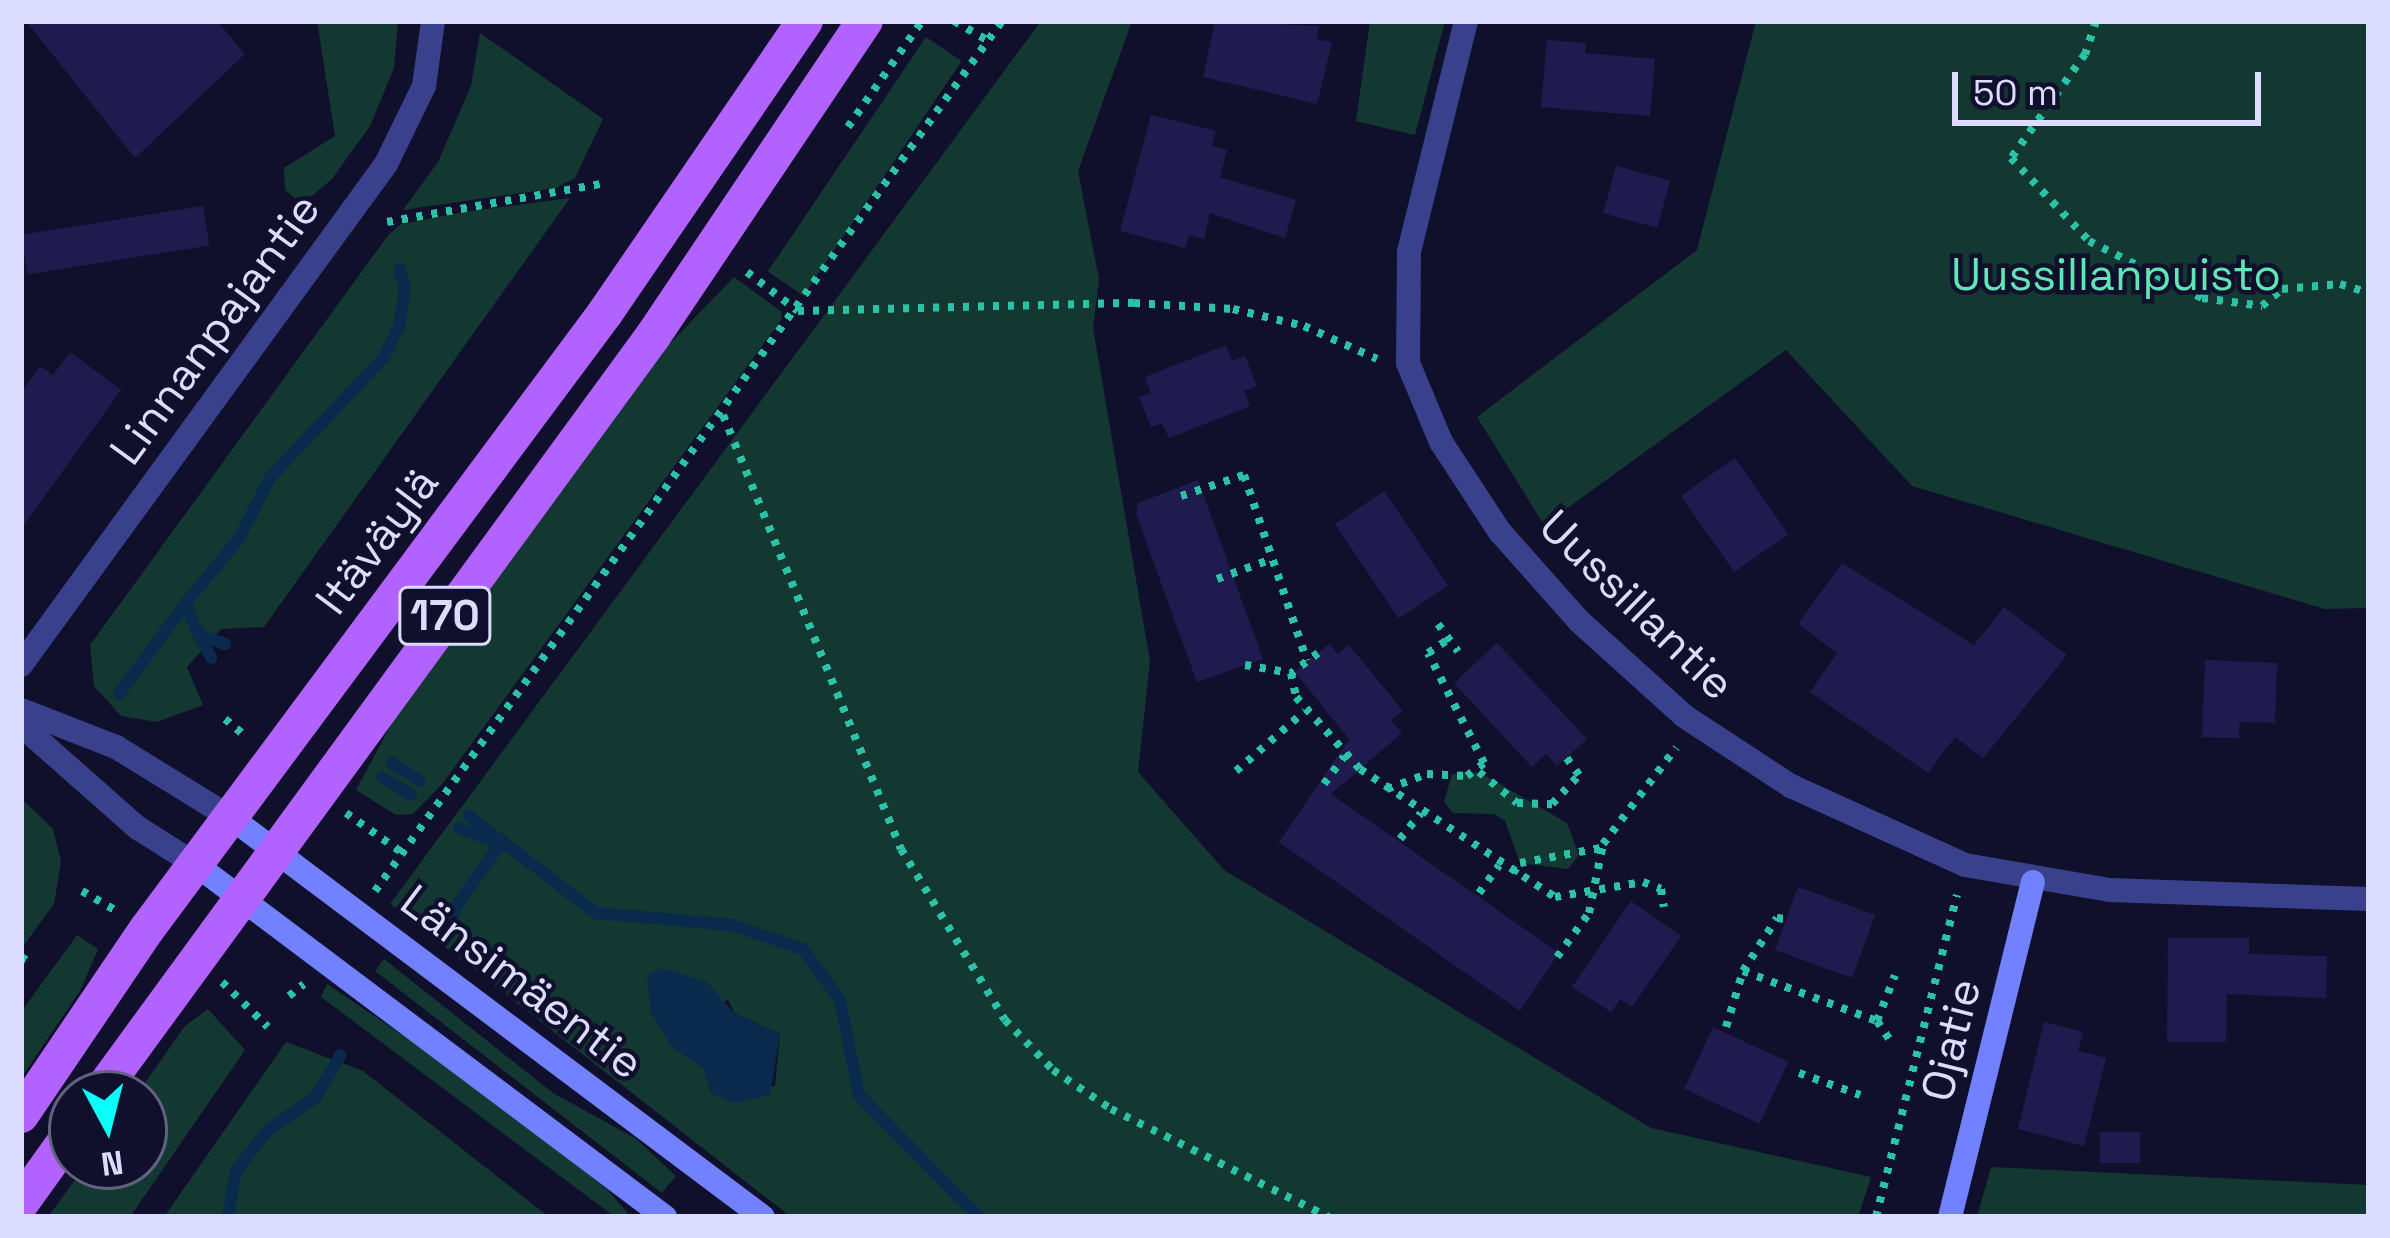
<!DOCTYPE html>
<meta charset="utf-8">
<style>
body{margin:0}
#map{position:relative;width:2390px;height:1238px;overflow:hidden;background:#11102c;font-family:"Space Grotesk",sans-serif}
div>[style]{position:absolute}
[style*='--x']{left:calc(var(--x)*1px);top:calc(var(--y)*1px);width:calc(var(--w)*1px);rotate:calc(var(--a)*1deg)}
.green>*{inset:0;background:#133731;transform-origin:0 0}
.water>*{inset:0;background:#092a4d}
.stream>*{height:12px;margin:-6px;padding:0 6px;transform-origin:6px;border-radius:6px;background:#092a4d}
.building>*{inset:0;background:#1f1b4e;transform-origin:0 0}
.path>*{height:8px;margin-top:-4px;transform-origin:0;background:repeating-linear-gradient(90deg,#2bc3a7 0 6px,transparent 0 15px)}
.street>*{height:24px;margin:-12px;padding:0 12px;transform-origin:12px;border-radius:12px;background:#39418d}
.secondary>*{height:24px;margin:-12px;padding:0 12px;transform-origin:12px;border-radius:12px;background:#7281ff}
.primary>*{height:36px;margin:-18px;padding:0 18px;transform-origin:18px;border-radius:18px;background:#b162ff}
span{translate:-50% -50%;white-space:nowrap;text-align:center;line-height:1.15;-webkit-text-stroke:9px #11102c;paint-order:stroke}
.shield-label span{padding:3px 9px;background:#11102c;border:3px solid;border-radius:9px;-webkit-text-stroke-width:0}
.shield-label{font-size:42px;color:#dbdcff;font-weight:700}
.park-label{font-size:45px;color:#60e6b4}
.street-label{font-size:45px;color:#dbdcff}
.frame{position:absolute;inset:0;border:24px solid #dbdcff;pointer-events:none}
.north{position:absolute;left:48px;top:1070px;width:120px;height:120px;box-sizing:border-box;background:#11102c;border:3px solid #626280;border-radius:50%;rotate:173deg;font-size:33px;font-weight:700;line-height:48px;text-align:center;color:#dbdcff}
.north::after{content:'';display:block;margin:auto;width:42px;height:54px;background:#07fff9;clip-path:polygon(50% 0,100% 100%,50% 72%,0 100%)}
.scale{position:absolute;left:1952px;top:72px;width:309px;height:54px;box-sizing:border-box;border:6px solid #dbdcff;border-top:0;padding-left:15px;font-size:36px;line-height:42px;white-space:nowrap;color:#dbdcff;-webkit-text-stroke:9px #11102c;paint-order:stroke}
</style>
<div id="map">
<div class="green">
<div style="clip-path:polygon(317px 21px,398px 21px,394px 68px,370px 126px,332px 179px,312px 196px,295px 198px,285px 190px,284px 168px,335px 136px)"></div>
<div style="clip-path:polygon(evenodd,1041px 21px,1132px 21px,1078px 171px,1099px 279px,1093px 328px,1150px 661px,1138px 772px,1224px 870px,1651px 1128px,1871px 1177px,1858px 1217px,791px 1217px,390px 904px,1041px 21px,728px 999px,734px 1013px,780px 1034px,775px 1086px,711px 1093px,703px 1067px,672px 1047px,728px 999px)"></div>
<div style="clip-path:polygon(1370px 21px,1445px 21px,1415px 135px,1356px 121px)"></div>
<div style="clip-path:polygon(1756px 21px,2369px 21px,2369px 608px,2325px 609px,1912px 486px,1786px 350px,1544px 525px,1477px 417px,1697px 250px)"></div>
<div style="clip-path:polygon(480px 33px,603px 119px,575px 178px,556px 188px,403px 210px,438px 162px,471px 86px)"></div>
<div style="left:926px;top:37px;width:43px;height:283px;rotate:34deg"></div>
<div style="clip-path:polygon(570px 198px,264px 627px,221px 629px,187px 667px,203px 705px,157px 722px,121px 716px,94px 686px,90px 645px,389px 234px,401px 224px,464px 212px)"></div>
<div style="clip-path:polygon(734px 277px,782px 312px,781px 320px,443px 783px,413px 814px,396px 815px,356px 790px,399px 710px,654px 360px)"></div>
<div style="clip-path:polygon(1479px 772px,1567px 823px,1579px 855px,1568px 869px,1520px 863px,1505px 821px,1494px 814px,1453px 813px,1444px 802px,1452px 774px)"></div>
<div style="clip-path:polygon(21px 798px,53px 829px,61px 861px,54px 904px,21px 949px)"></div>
<div style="clip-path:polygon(77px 935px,98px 949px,80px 991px,21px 1078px,21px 1012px)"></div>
<div style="clip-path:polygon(384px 959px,553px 1093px,635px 1138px,676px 1176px,662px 1193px,375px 971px)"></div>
<div style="clip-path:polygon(327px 984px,457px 1072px,608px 1190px,631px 1217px,615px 1217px,321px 997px)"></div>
<div style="clip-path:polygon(208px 1009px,245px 1050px,130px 1217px,48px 1217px,85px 1166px,144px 1166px,144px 1094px,137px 1094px,185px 1026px)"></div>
<div style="clip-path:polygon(286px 1042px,363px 1071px,549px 1217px,164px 1217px)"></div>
<div style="clip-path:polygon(1991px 1167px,2369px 1185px,2369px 1217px,1977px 1217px)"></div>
</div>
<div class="water">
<div style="clip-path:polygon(661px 968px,707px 982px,734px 1013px,780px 1034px,770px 1095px,734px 1103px,711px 1093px,703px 1067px,672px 1047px,651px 1013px,647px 976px)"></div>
</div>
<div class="stream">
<div style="--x:199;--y:635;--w:26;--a:62"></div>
<div style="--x:225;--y:644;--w:28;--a:-161"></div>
<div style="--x:199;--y:635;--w:34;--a:-114"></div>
<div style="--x:185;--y:604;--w:83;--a:-50.4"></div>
<div style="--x:238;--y:540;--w:70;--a:-62.7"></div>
<div style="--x:270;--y:478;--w:166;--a:-46.7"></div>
<div style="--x:384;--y:357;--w:34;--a:-64"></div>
<div style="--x:399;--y:326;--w:37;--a:-81"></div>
<div style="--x:405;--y:289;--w:20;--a:-105"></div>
<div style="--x:119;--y:694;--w:112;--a:-53.7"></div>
<div style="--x:392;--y:763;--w:33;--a:33"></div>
<div style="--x:382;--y:777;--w:34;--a:32"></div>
<div style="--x:469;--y:816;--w:160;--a:37.4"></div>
<div style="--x:596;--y:913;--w:137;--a:5"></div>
<div style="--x:732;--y:925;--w:75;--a:18.7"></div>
<div style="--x:803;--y:949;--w:63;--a:54"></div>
<div style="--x:840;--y:1000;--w:97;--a:78.7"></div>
<div style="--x:859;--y:1095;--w:171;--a:45.5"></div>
<div style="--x:450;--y:933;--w:25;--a:-79"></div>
<div style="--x:455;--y:908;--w:78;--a:-54.9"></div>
<div style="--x:500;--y:844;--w:44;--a:-158.7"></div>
<div style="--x:228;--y:1217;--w:47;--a:-80.1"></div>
<div style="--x:236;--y:1171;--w:51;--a:-52.2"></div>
<div style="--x:267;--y:1131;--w:60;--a:-34.8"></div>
<div style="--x:316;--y:1097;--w:48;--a:-59.7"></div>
</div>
<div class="building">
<div style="clip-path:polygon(26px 21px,217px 21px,245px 54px,135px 158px)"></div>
<div style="clip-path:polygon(1215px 21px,1319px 26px,1316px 39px,1332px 42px,1317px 104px,1203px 77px)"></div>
<div style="clip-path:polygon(1547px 40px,1586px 43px,1585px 53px,1655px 59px,1650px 116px,1541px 107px)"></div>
<div style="clip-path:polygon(1151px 115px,1216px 131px,1212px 146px,1227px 150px,1220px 177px,1296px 200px,1285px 238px,1210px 213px,1204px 239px,1189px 235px,1185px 248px,1120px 231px)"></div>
<div style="left:1616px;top:166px;width:56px;height:49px;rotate:15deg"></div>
<div style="left:203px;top:206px;width:40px;height:184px;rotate:81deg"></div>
<div style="clip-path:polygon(1226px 345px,1232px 361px,1245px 356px,1257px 386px,1244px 391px,1250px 406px,1169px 438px,1162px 423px,1151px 427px,1139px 397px,1151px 393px,1145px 377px)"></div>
<div style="clip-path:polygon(70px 352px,121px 390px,21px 529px,21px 393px,40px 366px,53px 375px)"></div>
<div style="left:1735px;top:458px;width:93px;height:66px;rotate:55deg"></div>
<div style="clip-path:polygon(1198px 480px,1263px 659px,1197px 682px,1136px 514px,1138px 503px)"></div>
<div style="left:1384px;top:491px;width:114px;height:59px;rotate:56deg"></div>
<div style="clip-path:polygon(1842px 563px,1974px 645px,2004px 607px,2067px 655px,1983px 758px,1955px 737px,1928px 773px,1810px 692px,1837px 653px,1798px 624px)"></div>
<div style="clip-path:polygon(1497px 643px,1587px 739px,1557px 766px,1546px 754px,1532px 767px,1454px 683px)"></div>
<div style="clip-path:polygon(1329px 644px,1338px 654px,1349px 645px,1403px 711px,1391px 720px,1402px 733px,1331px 794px,1559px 953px,1520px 1011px,1279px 842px,1349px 739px,1295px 672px)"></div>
<div style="clip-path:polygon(2205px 660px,2277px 663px,2275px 723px,2240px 722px,2239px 738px,2202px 737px)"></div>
<div style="left:1798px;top:887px;width:82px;height:67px;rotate:20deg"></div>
<div style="clip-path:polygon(1631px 901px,1681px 936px,1632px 1007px,1620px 999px,1611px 1012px,1572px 987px)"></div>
<div style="clip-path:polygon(2168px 938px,2249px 938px,2249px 954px,2327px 956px,2326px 998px,2227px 994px,2226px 1042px,2167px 1042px)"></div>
<div style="clip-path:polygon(2044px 1022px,2083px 1032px,2078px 1051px,2106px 1058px,2084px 1146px,2018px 1129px)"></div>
<div style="left:1713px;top:1027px;width:83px;height:68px;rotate:25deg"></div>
<div style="left:2100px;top:1132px;width:40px;height:31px"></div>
</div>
<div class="path">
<div style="--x:954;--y:21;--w:39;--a:30"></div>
<div style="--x:2096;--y:21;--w:35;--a:108"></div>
<div style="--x:2085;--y:54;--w:128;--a:125.4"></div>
<div style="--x:2011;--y:158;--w:114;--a:46.8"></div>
<div style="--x:2089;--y:241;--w:127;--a:26.8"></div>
<div style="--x:2202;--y:298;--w:61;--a:7.6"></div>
<div style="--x:2262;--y:306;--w:26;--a:-40"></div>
<div style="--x:2282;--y:289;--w:58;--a:-4.9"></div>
<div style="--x:2340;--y:284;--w:30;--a:17"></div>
<div style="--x:848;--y:127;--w:129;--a:-55.1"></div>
<div style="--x:387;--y:222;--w:216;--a:-10.1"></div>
<div style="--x:747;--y:272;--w:64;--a:37.4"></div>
<div style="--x:798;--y:311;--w:336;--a:-1.4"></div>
<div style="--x:1134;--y:303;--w:99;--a:3.5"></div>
<div style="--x:1233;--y:309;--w:73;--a:13.5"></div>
<div style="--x:1304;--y:326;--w:80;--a:24.3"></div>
<div style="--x:723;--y:415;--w:469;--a:67.7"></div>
<div style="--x:901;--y:849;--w:200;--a:58.7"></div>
<div style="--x:1005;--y:1020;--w:69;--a:46.2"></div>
<div style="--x:1053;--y:1070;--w:70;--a:33.9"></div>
<div style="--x:1111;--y:1109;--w:243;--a:26.4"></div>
<div style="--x:1181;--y:496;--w:66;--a:-18.4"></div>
<div style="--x:1244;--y:475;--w:196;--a:71.3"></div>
<div style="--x:1217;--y:579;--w:59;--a:-20"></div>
<div style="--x:1438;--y:624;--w:34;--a:54"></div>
<div style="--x:1318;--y:653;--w:34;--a:143"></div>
<div style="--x:1291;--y:673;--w:25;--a:78"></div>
<div style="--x:1296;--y:697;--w:96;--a:48.4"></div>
<div style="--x:1360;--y:769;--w:233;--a:33.3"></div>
<div style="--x:1555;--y:897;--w:89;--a:-9.7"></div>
<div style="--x:1643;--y:882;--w:19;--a:21"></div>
<div style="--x:1661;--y:889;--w:18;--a:81"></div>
<div style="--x:1245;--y:665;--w:47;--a:9.9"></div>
<div style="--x:225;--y:719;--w:25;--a:40"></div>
<div style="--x:1236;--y:771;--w:91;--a:-41"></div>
<div style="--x:1479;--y:772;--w:49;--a:39.2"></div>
<div style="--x:1517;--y:803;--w:35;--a:2"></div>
<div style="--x:1552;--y:804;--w:40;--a:-47"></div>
<div style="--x:1579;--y:775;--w:22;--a:-126"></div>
<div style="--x:1324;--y:784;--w:34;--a:-54"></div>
<div style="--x:1387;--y:789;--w:43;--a:-20.6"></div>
<div style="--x:1427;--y:774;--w:40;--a:2.9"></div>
<div style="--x:1467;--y:776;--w:21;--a:-37"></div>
<div style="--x:1484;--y:763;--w:123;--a:-117"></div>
<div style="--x:1428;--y:653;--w:25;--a:-34"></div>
<div style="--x:346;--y:813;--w:71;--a:35.3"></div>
<div style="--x:1400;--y:839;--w:33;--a:-51"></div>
<div style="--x:1513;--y:873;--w:12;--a:-55"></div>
<div style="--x:1520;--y:863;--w:82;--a:-10.5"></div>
<div style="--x:82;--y:891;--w:38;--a:30"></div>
<div style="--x:375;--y:891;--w:1072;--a:-54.22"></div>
<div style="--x:1479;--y:893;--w:34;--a:-54"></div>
<div style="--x:21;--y:957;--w:12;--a:31"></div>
<div style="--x:1557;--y:957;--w:54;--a:-54"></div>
<div style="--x:1589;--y:913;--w:70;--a:-78.5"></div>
<div style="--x:1603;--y:844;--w:121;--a:-52.8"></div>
<div style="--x:1743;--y:971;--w:143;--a:20.5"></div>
<div style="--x:1877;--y:1021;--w:22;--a:56"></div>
<div style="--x:222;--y:982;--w:64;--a:44.4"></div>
<div style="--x:289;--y:996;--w:19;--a:-39"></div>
<div style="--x:1877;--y:1021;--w:49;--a:-68.6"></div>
<div style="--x:1726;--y:1027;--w:59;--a:-73.1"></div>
<div style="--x:1743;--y:971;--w:63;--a:-57.3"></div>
<div style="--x:1777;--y:918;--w:9;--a:6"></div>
<div style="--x:1799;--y:1073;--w:65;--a:19.8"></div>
<div style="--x:1876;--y:1217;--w:332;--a:-75.9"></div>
</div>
<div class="street">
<div style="--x:1466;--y:21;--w:237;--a:103.9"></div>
<div style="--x:1409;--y:251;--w:112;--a:90.5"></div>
<div style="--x:1408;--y:363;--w:86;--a:67.3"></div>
<div style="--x:1441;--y:442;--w:108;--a:56.8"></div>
<div style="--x:1500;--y:532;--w:119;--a:48.4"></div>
<div style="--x:1579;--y:621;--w:142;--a:42.1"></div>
<div style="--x:1684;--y:716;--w:128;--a:33.2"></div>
<div style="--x:1791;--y:786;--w:191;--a:24.4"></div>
<div style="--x:1965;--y:865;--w:147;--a:9.8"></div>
<div style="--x:2110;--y:890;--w:259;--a:2"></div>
<div style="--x:21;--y:665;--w:620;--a:-53.93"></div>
<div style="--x:386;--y:164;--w:87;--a:-64"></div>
<div style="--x:424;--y:86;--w:66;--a:-82.1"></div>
<div style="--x:21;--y:710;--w:102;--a:21.3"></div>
<div style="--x:116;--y:747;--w:134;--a:31.6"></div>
<div style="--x:21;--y:725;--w:156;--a:41.4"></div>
<div style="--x:138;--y:828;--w:67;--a:32.3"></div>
</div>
<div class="secondary">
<div style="--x:230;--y:817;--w:666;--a:36.89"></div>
<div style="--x:195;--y:864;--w:588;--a:36.91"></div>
<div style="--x:1950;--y:1217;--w:345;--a:-76.1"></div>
</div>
<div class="primary">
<div style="--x:99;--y:1094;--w:939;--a:-53.84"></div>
<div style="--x:653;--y:336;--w:380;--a:-56.1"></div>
<div style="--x:21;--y:1115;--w:225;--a:-55.9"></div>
<div style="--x:147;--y:929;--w:768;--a:-53.37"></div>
<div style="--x:605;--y:313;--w:354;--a:-55.6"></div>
<div style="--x:21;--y:1203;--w:87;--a:-54.3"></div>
</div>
<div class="shield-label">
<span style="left:445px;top:616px">170</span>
</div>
<div class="park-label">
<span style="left:2116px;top:275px">Uussillanpuisto</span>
</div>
<div class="street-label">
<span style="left:215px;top:329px;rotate:-54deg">Linnanpajantie</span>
<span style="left:377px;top:541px;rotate:-53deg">Itäväylä</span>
<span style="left:1637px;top:605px;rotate:44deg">Uussillantie</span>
<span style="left:522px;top:982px;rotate:37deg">Länsimäentie</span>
<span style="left:1951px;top:1040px;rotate:-76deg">Ojatie</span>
</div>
<div class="frame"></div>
<div class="north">N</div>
<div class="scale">50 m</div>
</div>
